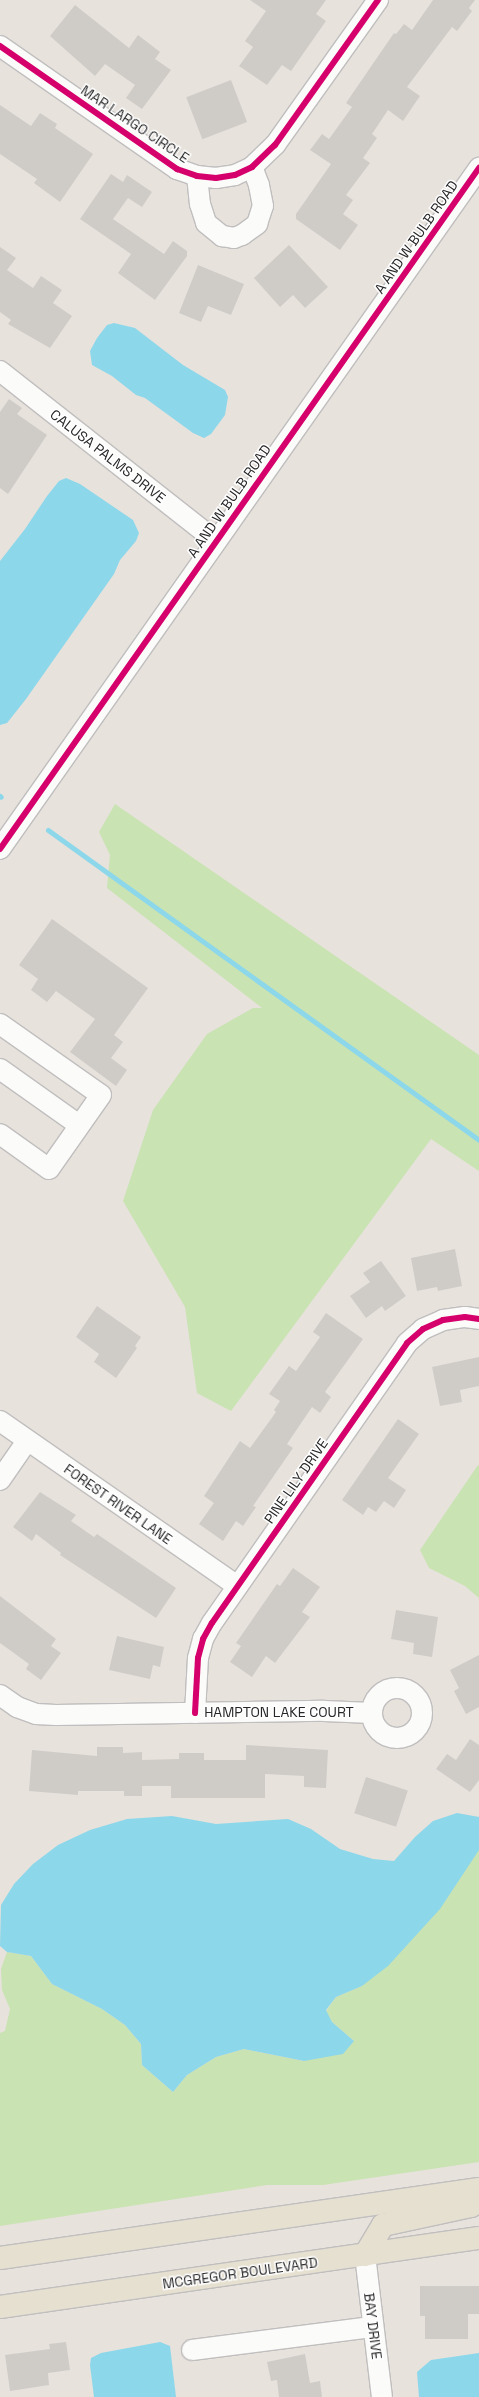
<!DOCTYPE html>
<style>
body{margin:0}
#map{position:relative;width:479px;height:2397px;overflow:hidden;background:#e7e2dc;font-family:"Space Grotesk",sans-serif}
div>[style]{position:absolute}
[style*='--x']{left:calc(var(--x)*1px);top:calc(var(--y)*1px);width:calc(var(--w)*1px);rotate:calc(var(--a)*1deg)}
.green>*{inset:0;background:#c9e3b3}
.water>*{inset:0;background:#8dd7eb}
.stream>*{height:5px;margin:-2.5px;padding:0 2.5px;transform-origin:2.5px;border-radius:2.5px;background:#8dd7eb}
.building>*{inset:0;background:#cfccc8;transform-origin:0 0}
.roads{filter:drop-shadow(1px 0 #c0bebe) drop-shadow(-1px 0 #c0bebe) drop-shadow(0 1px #c0bebe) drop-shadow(0 -1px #c0bebe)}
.minor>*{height:20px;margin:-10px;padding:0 10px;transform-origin:10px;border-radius:10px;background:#fbfbfa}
.minor>.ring{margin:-10px;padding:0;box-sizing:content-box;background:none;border:20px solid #fbfbfa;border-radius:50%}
.major>*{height:22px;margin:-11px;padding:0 11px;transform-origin:11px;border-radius:11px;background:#e6e0d1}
.cycleway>*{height:6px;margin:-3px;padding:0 3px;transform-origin:3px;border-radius:3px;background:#d6006c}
span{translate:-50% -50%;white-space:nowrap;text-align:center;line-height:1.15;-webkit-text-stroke:3px #fff;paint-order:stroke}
.street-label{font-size:14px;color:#272727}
</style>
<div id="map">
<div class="green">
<div style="clip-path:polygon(115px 804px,479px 1055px,479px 1171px,431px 1139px,231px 1411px,197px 1393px,185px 1307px,123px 1201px,153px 1110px,207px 1034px,253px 1008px,262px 1008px,107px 888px,110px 855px,99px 832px)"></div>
<div style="clip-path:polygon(478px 1465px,479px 1466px,479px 1598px,465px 1586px,429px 1568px,420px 1550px)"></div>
<div style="clip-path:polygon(479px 1850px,479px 2162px,323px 2185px,267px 2185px,0 2226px,0 2033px,5px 2031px,10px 2009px,2px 1990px,1px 1969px,7px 1952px,31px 1956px,52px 1984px,102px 2009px,125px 2025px,141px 2044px,142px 2065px,173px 2092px,187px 2075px,216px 2057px,244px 2049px,304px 2061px,354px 2041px,332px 2022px,326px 2011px,336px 1997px,362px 1986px)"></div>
</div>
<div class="water">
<div style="clip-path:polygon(114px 323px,135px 328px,183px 365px,225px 390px,228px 397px,225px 415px,211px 434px,204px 438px,193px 433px,145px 398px,136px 395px,112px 376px,92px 365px,90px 351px,97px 338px,107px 325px)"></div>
<div style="clip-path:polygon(66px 478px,80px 484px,133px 520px,139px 533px,136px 541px,120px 560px,114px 574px,26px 699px,7px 723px,0 725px,0 561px,25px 529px,47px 496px,59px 481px)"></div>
<div style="clip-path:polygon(457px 1813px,479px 1817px,479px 1850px,440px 1909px,388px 1966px,362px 1986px,336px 1997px,326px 2010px,332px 2022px,354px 2041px,343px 2054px,304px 2061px,244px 2049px,216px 2057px,187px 2075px,173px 2092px,142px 2065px,141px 2044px,125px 2025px,102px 2009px,52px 1984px,31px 1956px,7px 1952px,0 1946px,1px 1905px,14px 1884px,33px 1864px,58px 1845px,90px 1830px,127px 1819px,172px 1816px,216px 1824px,288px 1819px,311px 1829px,340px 1849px,373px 1859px,394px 1861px,415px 1837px,433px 1821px)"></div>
<div style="clip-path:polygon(160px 2342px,170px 2346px,176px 2397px,94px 2397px,90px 2365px,91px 2358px,101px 2353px)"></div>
<div style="clip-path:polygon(479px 2353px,479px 2397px,419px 2397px,417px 2372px,431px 2360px)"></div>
</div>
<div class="stream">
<div style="--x:0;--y:796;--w:1;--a:45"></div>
<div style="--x:48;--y:830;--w:531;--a:35.73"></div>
</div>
<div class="building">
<div style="clip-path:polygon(250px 0,326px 0,316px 14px,326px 21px,291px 71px,282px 65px,267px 85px,239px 66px,253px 47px,245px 41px,266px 11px)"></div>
<div style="clip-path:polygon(433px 0,475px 0,469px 8px,472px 11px,457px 31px,452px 27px,407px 87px,420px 96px,403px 121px,388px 110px,372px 134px,377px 138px,363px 158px,370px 163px,346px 195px,353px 200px,343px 214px,358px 225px,340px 250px,296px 219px,296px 214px,331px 164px,310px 150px,322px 134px,329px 139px,352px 107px,346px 103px,394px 33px,396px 34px,404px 24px,412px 30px)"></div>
<div style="clip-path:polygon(75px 5px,129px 48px,138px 35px,160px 52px,155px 59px,171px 70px,142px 109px,126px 98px,135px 85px,105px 64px,95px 76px,50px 36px)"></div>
<div style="left:231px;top:80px;width:45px;height:48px;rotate:69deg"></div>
<div style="clip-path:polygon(0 105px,31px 126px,40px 113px,57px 124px,55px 128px,93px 154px,60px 202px,34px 183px,37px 179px,0 154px)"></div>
<div style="clip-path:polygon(111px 174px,123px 182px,127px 175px,152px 192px,142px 207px,128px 198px,113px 219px,164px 254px,173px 241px,187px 251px,187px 256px,155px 300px,118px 273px,131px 254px,80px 219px)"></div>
<div style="clip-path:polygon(289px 245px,328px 287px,305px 308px,293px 295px,280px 307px,254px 278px)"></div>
<div style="clip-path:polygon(0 247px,16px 258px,7px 270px,33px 288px,41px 276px,62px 290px,53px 303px,72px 316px,50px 348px,8px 324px,11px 320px,0 312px)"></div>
<div style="clip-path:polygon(198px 265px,244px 284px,231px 315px,208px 306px,201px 322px,179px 313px)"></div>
<div style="clip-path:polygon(9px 399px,22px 408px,17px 414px,47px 435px,8px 494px,0 488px,0 412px)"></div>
<div style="clip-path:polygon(52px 919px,148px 988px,114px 1035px,123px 1042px,111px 1058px,127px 1070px,116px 1086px,70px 1052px,95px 1019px,56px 991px,47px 1002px,31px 990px,38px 979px,19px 965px)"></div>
<div style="clip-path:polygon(455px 1249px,462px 1286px,438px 1291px,437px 1287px,417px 1291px,411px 1258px)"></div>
<div style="clip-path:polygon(381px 1261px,406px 1296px,385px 1311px,382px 1306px,366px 1318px,350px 1296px,370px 1282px,363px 1273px)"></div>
<div style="clip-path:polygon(97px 1306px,141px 1337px,135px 1346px,137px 1348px,116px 1378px,94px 1362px,99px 1354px,76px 1337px)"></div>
<div style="clip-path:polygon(326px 1313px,363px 1339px,325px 1392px,331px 1397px,320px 1413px,312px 1407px,287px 1444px,293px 1448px,253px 1506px,256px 1507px,243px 1526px,236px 1521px,223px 1541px,199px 1524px,214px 1503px,204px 1496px,240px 1441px,250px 1448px,276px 1412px,274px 1410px,280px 1401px,269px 1394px,289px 1366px,296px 1371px,320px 1337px,313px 1332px)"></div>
<div style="clip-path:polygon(479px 1357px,479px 1386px,460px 1390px,462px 1402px,440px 1406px,432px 1367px)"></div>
<div style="clip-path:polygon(398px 1419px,419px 1434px,388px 1478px,406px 1490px,394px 1508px,384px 1501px,376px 1512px,368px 1507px,363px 1515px,342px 1500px)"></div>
<div style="clip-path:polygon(40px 1492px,76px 1515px,71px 1521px,94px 1537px,97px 1534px,176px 1588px,156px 1618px,60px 1555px,61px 1553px,36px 1534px,32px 1541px,13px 1527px)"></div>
<div style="clip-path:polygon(293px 1568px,320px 1587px,302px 1612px,310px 1617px,275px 1663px,266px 1656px,252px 1677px,230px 1662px,241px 1646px,236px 1643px,277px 1584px,280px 1586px)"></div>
<div style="clip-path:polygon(0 1596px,56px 1639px,51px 1646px,61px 1653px,41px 1680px,26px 1669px,29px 1664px,0 1643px)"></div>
<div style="clip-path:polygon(396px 1610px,438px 1617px,432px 1657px,413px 1654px,414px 1643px,391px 1639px)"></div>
<div style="clip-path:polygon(117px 1636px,164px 1647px,160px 1667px,153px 1665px,150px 1679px,109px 1670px)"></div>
<div style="clip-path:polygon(479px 1655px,479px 1707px,466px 1714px,454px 1691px,459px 1688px,450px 1670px)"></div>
<div style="clip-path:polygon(470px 1739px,479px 1745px,479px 1780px,470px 1792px,436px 1769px,447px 1754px,456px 1760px)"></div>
<div style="clip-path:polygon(246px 1745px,328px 1750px,326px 1788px,304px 1787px,304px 1776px,265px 1774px,265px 1798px,171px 1798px,171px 1786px,142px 1786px,142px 1796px,124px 1796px,124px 1791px,78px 1791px,78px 1795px,29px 1791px,32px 1750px,97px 1756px,97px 1747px,123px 1747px,123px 1753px,142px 1752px,142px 1760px,179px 1759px,179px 1753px,204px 1753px,204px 1760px,246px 1760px)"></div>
<div style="left:366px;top:1777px;width:44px;height:38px;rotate:18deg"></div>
<div style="clip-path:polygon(420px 2286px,479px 2286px,479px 2314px,468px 2314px,468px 2339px,425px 2339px,425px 2316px,420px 2316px)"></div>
<div style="clip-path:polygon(66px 2342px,70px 2370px,48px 2373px,49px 2385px,10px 2391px,5px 2355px,50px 2349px,49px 2344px)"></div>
<div style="clip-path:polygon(305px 2354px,310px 2383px,320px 2381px,322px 2397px,279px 2397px,277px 2380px,271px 2381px,267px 2362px)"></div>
</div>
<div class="roads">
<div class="minor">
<div style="--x:0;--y:46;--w:216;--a:34.8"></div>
<div style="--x:177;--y:169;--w:21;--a:19"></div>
<div style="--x:197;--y:176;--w:19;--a:6"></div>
<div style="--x:216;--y:178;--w:19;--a:-9"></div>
<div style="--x:235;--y:175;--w:19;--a:-25"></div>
<div style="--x:252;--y:167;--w:32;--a:-44"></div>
<div style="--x:275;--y:145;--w:178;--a:-54.6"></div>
<div style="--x:197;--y:176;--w:28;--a:84"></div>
<div style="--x:200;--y:204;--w:20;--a:72"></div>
<div style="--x:206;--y:223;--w:21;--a:39"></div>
<div style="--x:222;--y:236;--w:12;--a:9"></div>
<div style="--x:234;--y:238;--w:9;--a:-21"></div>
<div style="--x:242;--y:235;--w:19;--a:-36"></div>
<div style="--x:257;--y:224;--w:19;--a:-72"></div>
<div style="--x:263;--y:206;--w:21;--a:-101"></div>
<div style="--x:259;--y:185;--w:19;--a:-111"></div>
<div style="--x:0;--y:371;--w:275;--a:38.2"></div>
<div style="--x:0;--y:849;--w:833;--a:-54.88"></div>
<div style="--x:0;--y:1024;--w:123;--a:35.1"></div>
<div style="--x:101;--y:1095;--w:90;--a:125.1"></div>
<div style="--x:49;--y:1169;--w:60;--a:-144.5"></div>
<div style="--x:0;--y:1069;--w:97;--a:35.3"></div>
<div style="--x:0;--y:1421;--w:289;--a:34.8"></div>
<div style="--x:0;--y:1480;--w:47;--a:-55.3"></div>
<div class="ring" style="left:372px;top:1688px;width:30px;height:30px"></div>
<div style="--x:0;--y:1695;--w:21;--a:35"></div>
<div style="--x:17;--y:1707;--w:20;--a:20"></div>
<div style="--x:36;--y:1714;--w:20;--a:3"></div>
<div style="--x:56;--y:1715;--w:268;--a:-0.9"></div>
<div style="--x:324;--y:1711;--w:48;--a:2.4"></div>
<div style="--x:195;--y:1713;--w:55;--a:-86.9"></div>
<div style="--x:198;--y:1658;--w:20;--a:-75"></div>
<div style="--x:203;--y:1639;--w:18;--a:-61"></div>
<div style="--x:212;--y:1623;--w:341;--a:-55.1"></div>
<div style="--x:407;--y:1343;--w:21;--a:-41"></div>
<div style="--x:423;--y:1329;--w:22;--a:-24"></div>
<div style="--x:443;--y:1320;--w:22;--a:-8"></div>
<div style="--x:465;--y:1317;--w:14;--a:8"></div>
<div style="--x:365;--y:2255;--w:143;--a:83.2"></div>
<div style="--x:192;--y:2350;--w:181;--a:-7.3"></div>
</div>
<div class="major">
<div style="--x:365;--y:2255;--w:35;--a:-59"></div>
<div style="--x:383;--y:2225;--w:90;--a:-12.2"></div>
<div style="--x:471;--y:2206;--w:9;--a:-27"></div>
<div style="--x:0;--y:2258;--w:484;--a:-8.2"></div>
<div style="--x:0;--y:2307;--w:484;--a:-8.2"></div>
</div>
</div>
<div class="cycleway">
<div style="--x:0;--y:46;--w:216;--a:34.8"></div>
<div style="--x:177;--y:169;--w:21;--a:19"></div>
<div style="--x:197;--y:176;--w:19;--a:6"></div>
<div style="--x:216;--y:178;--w:19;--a:-9"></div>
<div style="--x:235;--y:175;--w:19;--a:-25"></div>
<div style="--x:252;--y:167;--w:32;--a:-44"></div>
<div style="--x:275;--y:145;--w:178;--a:-54.6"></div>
<div style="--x:0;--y:849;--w:833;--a:-54.88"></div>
<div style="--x:195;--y:1713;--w:55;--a:-86.9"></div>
<div style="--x:198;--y:1658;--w:20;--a:-75"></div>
<div style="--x:203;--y:1639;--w:18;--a:-61"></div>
<div style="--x:212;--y:1623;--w:341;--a:-55.1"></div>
<div style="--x:407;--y:1343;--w:21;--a:-41"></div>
<div style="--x:423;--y:1329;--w:22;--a:-24"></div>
<div style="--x:443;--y:1320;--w:22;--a:-8"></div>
<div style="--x:465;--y:1317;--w:14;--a:8"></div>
</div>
<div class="street-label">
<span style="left:135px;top:124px;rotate:34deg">MAR LARGO CIRCLE</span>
<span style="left:416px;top:237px;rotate:-55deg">A AND W BULB ROAD</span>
<span style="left:108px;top:456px;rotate:38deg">CALUSA PALMS DRIVE</span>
<span style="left:229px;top:501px;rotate:-55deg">A AND W BULB ROAD</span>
<span style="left:296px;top:1481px;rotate:-55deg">PINE LILY DRIVE</span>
<span style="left:118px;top:1504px;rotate:35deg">FOREST RIVER LANE</span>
<span style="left:279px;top:1712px">HAMPTON LAKE COURT</span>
<span style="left:240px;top:2273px;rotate:-8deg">MCGREGOR BOULEVARD</span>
<span style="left:373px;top:2326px;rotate:83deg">BAY DRIVE</span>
</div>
</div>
